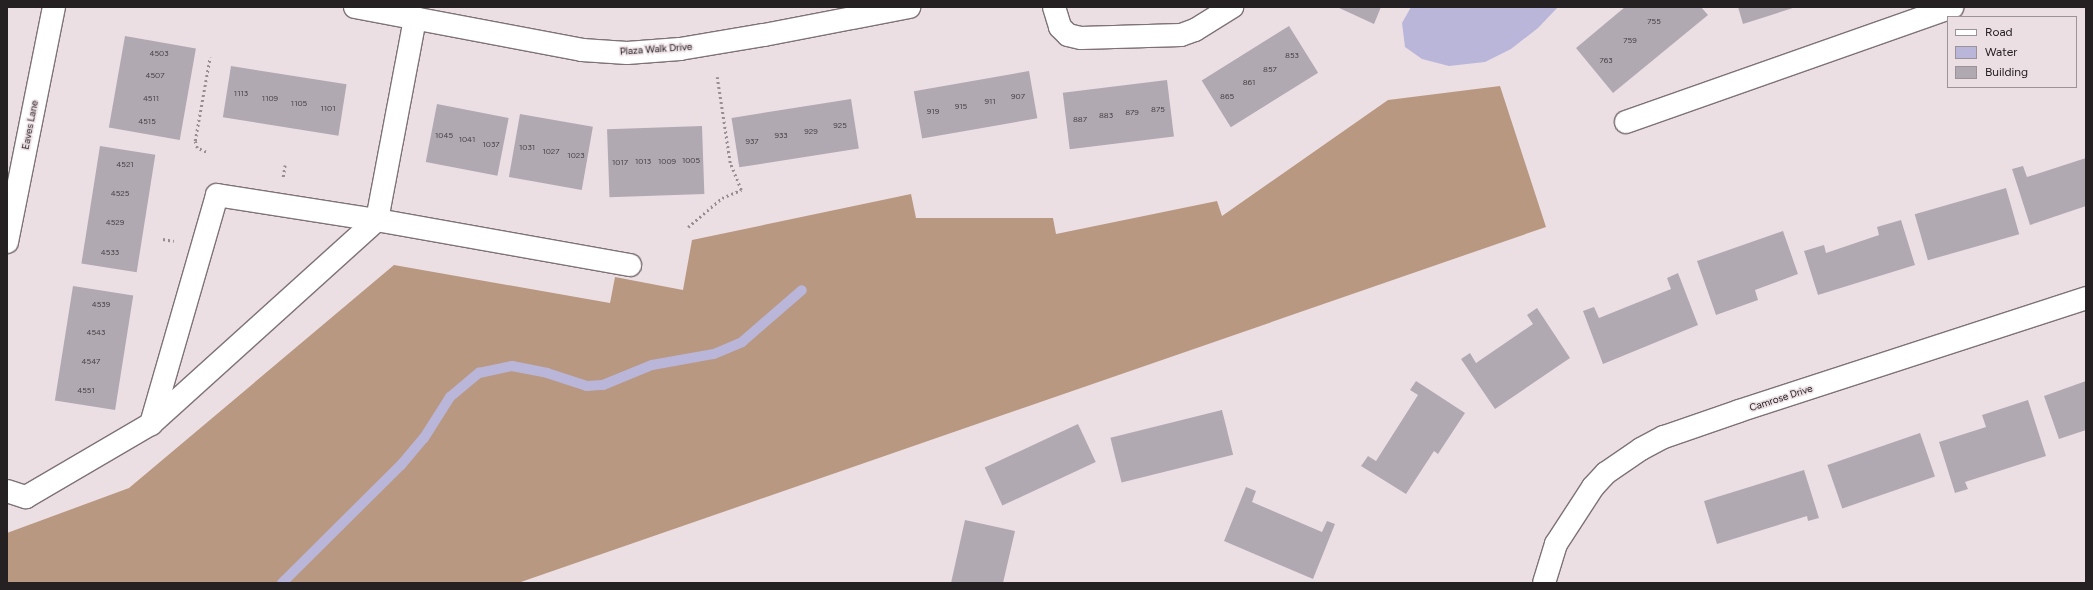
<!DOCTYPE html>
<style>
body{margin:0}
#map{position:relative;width:2093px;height:590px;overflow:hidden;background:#ecdfe4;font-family:Figtree,sans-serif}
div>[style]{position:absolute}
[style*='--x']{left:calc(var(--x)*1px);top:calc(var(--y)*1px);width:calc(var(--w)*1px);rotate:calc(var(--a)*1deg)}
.forest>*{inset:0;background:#b99881}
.water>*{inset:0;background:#b9b6da}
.stream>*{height:10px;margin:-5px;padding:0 5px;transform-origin:5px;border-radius:5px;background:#b9b6da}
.building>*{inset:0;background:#b1a9b2;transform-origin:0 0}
.path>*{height:2.5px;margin-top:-1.25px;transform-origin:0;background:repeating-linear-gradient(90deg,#988e92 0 2px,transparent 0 5px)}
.roads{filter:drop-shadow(1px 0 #7e7277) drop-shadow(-1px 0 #7e7277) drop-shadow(0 1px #7e7277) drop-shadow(0 -1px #7e7277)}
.minor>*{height:22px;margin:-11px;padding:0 11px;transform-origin:11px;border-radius:11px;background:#fff}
span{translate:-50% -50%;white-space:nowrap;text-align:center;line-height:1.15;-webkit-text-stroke:3px #ecdfe4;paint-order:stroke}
.number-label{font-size:8px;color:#484246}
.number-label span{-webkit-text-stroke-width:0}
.street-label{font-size:10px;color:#252022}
.frame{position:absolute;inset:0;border:8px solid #252022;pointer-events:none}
.legend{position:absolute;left:1947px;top:16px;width:130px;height:72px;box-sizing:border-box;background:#ecdfe4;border:1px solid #9c9396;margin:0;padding:5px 7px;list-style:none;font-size:12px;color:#252022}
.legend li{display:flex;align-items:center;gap:8px;height:20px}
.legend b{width:20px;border:1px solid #9c9396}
</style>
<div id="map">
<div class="forest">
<div style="clip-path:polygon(1500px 86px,1546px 227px,518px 583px,7px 583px,7px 533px,129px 488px,394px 265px,610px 303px,615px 277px,683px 290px,692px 240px,911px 194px,916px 218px,1053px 218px,1056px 234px,1217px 201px,1222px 216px,1388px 100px)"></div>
</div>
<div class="water">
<div style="clip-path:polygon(1411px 7px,1558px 7px,1538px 28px,1511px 49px,1485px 62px,1449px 66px,1422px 59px,1405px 47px,1402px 23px)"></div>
</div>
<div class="stream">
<div style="--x:282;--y:583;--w:168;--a:-44.8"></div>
<div style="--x:401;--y:465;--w:35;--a:-50"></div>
<div style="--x:424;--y:438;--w:49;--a:-57.6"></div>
<div style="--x:450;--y:397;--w:38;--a:-40"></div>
<div style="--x:479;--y:373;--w:34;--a:-12"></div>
<div style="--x:512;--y:366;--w:36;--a:11"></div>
<div style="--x:547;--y:373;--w:42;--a:18"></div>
<div style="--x:587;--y:386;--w:16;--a:-4"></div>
<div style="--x:603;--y:385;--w:53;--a:-22.2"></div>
<div style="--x:652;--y:365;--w:63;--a:-10.1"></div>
<div style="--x:714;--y:354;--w:30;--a:-23"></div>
<div style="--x:742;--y:342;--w:79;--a:-40.9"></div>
</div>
<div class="building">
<div style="clip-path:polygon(1337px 7px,1381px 7px,1374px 24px)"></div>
<div style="clip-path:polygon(1625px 7px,1701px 7px,1708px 15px,1613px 93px,1576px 48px)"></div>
<div style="clip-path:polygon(1738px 7px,1796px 7px,1743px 24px)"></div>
<div style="left:1289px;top:26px;width:55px;height:103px;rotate:58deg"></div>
<div style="left:125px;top:36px;width:72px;height:93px;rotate:10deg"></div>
<div style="left:231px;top:66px;width:117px;height:52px;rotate:9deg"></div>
<div style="left:1029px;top:71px;width:48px;height:117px;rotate:80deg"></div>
<div style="left:1167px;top:80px;width:57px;height:105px;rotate:83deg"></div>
<div style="left:851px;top:99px;width:50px;height:121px;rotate:81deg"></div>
<div style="left:437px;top:104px;width:73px;height:59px;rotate:11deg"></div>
<div style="left:520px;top:114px;width:74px;height:64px;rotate:10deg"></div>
<div style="left:702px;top:126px;width:68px;height:95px;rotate:88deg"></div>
<div style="left:100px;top:146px;width:56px;height:119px;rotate:9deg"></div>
<div style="clip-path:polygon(2086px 158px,2086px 206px,2030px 225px,2012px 169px,2023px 166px,2027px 177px)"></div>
<div style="left:2006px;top:188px;width:48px;height:95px;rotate:74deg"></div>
<div style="clip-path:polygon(1901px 220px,1915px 265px,1818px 295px,1804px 251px,1824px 245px,1826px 253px,1879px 235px,1877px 227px)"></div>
<div style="clip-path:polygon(1783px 231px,1798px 274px,1755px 290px,1758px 300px,1716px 315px,1697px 261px)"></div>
<div style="clip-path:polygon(1678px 273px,1698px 325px,1603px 364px,1583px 311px,1594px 307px,1599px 318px,1671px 289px,1667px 278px)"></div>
<div style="left:73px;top:286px;width:61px;height:116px;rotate:9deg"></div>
<div style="clip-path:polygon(1537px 308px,1570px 358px,1495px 409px,1461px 359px,1470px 353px,1476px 363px,1533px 324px,1527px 315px)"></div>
<div style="clip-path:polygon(1416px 381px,1465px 413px,1438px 454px,1434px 451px,1406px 494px,1361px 466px,1368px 456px,1376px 461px,1418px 395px,1410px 390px)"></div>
<div style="clip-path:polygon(2086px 381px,2086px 430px,2059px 439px,2044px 396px)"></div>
<div style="clip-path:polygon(2028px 400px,2046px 456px,1965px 482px,1968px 489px,1955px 493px,1939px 442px,1986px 427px,1982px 415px)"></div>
<div style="left:1222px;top:410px;width:46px;height:115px;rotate:76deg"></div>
<div style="left:1078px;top:424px;width:42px;height:103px;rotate:65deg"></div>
<div style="left:1920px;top:433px;width:46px;height:98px;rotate:71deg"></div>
<div style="clip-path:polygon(1804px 470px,1819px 518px,1808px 521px,1807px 516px,1717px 544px,1704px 501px)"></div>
<div style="clip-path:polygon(1246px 487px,1256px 491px,1252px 502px,1322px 532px,1327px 521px,1335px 524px,1313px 579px,1224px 541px)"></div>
<div style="clip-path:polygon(965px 520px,1015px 531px,1003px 583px,951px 583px)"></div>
</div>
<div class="path">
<div style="--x:206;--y:152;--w:10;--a:-156"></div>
<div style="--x:197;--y:148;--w:7;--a:-106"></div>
<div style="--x:195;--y:141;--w:85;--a:-79.9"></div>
<div style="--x:283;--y:177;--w:12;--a:-81"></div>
<div style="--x:688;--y:227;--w:45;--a:-40.5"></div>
<div style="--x:722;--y:198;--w:21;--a:-23"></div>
<div style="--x:741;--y:190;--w:29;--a:-112"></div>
<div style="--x:730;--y:163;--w:87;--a:-98.6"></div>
<div style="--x:163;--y:239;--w:11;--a:10"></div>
</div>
<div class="roads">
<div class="minor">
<div style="--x:355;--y:7;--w:231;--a:10.7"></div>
<div style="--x:582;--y:50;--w:45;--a:3.8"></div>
<div style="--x:627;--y:53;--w:53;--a:-4.3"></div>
<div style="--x:680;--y:49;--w:85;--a:-9.5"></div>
<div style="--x:764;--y:35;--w:148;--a:-10.9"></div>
<div style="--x:1054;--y:7;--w:21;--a:73"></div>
<div style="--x:1060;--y:27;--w:11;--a:45"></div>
<div style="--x:1068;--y:35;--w:13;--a:13"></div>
<div style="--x:1081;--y:38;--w:100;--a:-1.7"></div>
<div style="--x:1181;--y:35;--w:15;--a:-20"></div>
<div style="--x:1195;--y:30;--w:44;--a:-31.9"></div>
<div style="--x:1626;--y:122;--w:346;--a:-19.4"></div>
<div style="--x:7;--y:242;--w:240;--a:-78.7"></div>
<div style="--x:151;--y:424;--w:238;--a:-73.9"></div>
<div style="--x:217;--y:195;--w:162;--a:8.9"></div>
<div style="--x:377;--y:220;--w:257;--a:10.1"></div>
<div style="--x:7;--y:491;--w:20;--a:18"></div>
<div style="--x:26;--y:497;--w:145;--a:-30.3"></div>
<div style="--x:151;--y:424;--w:304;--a:-42.1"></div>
<div style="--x:377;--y:220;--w:206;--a:-79.3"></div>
<div style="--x:1544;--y:583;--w:41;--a:-72.9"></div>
<div style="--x:1556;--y:544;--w:68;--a:-57"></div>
<div style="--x:1593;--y:487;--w:19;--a:-47"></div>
<div style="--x:1606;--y:473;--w:42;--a:-34.4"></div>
<div style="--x:1641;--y:449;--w:26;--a:-28"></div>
<div style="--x:1664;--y:437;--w:79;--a:-19.1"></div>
<div style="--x:1739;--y:411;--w:365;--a:-18"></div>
</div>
</div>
<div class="number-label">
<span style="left:1654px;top:22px">755</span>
<span style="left:1630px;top:41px">759</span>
<span style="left:159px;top:54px">4503</span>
<span style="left:1292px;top:56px">853</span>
<span style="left:1606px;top:61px">763</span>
<span style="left:1270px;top:70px">857</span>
<span style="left:155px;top:76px">4507</span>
<span style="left:1249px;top:83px">861</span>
<span style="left:241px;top:94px">1113</span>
<span style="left:1018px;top:97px">907</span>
<span style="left:1227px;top:97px">865</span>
<span style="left:151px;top:99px">4511</span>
<span style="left:270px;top:99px">1109</span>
<span style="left:990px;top:102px">911</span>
<span style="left:299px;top:104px">1105</span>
<span style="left:961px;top:107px">915</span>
<span style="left:328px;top:109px">1101</span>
<span style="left:1158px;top:110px">875</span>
<span style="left:933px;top:112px">919</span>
<span style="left:1132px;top:113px">879</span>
<span style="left:1106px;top:116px">883</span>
<span style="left:1080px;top:120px">887</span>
<span style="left:147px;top:122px">4515</span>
<span style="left:840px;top:126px">925</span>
<span style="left:811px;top:132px">929</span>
<span style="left:444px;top:136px">1045</span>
<span style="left:781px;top:136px">933</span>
<span style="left:467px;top:140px">1041</span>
<span style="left:752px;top:142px">937</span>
<span style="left:491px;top:145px">1037</span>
<span style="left:527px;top:148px">1031</span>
<span style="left:551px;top:152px">1027</span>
<span style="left:576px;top:156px">1023</span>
<span style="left:691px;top:161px">1005</span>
<span style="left:643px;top:162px">1013</span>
<span style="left:667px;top:162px">1009</span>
<span style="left:620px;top:163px">1017</span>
<span style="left:125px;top:165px">4521</span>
<span style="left:120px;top:194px">4525</span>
<span style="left:115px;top:223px">4529</span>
<span style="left:110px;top:253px">4533</span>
<span style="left:101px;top:305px">4539</span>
<span style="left:96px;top:333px">4543</span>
<span style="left:91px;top:362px">4547</span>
<span style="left:86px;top:391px">4551</span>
</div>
<div class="street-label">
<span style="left:656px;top:49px;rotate:-4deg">Plaza Walk Drive</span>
<span style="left:30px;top:125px;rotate:-79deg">Eaves Lane</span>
<span style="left:1781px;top:398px;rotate:-18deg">Camrose Drive</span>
</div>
<div class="frame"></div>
<ul class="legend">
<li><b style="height:5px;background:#fff"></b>Road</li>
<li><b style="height:11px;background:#b9b6da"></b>Water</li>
<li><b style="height:11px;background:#b1a9b2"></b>Building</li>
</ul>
</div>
